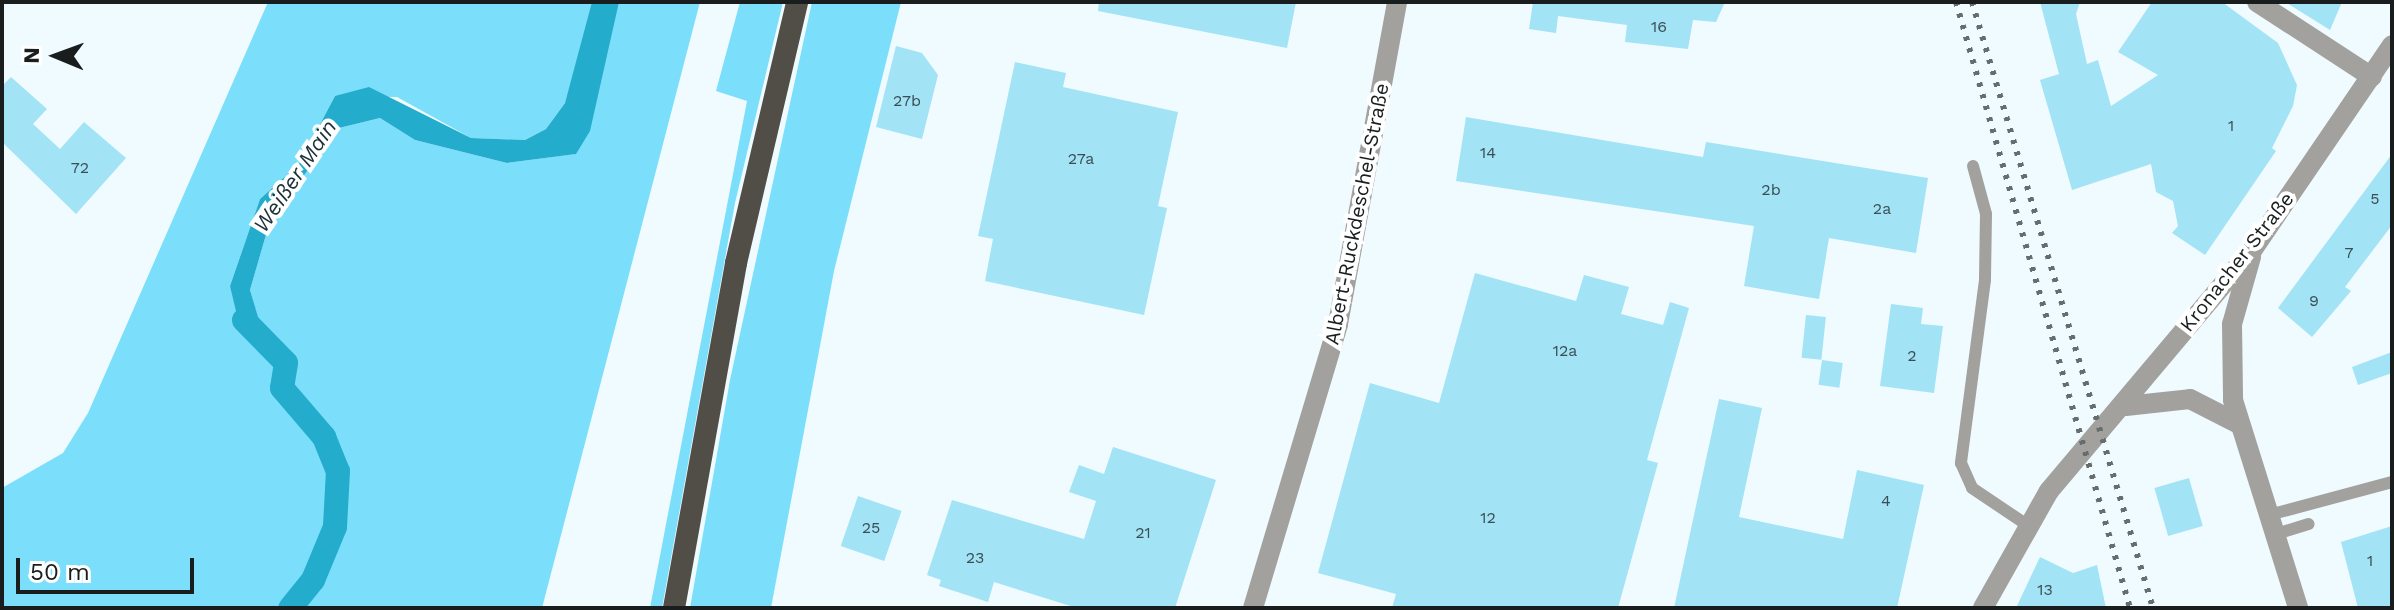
<!DOCTYPE html>
<meta charset="utf-8">
<style>
body{margin:0}
#map{position:relative;width:2394px;height:610px;overflow:hidden;background:#effbff;font-family:"Work Sans",sans-serif}
div>[style]{position:absolute}
[style*='--x']{left:calc(var(--x)*1px);top:calc(var(--y)*1px);width:calc(var(--w)*1px);rotate:calc(var(--a)*1deg)}
.green>*{inset:0;background:#7bdefa}
.water>*{inset:0;background:#23accb}
.canal>*{height:24px;margin:-12px;padding:0 12px;transform-origin:12px;border-radius:12px;background:#23accb}
.building>*{inset:0;background:#a2e3f6;transform-origin:0 0}
.service>*{height:12px;margin:-6px;padding:0 6px;transform-origin:6px;border-radius:6px;background:#a3a19d}
.minor>*{height:20px;margin:-10px;padding:0 10px;transform-origin:10px;border-radius:10px;background:#a3a19d}
.tertiary>*{height:20px;margin:-10px;padding:0 10px;transform-origin:10px;border-radius:10px;background:#a3a19d}
.trunk>*{height:22px;margin:-11px;padding:0 11px;transform-origin:11px;border-radius:11px;background:#514e47}
.rail>*{height:6px;margin-top:-3px;transform-origin:0;background:repeating-linear-gradient(90deg,#666d6f 0 4px,transparent 0 12px)}
span{translate:-50% -50%;white-space:nowrap;text-align:center;line-height:1.15;-webkit-text-stroke:8px #fff;paint-order:stroke}
.number-label{font-size:16px;color:#3b4e54}
.number-label span{-webkit-text-stroke-width:0}
.street-label{font-size:20px;color:#191d1e}
.water-label{font-size:22px;color:#1b3137;font-style:italic}
.frame{position:absolute;inset:0;border:4px solid #191d1e;pointer-events:none}
.north{position:absolute;left:16px;top:16px;width:80px;height:80px;-webkit-text-stroke:6px #fff;paint-order:stroke;rotate:271deg;font-size:22px;font-weight:700;line-height:32px;text-align:center;color:#191d1e}
.north::after{content:'';display:block;margin:auto;width:28px;height:36px;background:#191d1e;clip-path:polygon(50% 0,100% 100%,50% 72%,0 100%)}
.scale{position:absolute;left:16px;top:558px;width:178px;height:36px;box-sizing:border-box;border:4px solid #191d1e;border-top:0;padding-left:10px;font-size:24px;line-height:28px;white-space:nowrap;color:#191d1e;-webkit-text-stroke:6px #fff;paint-order:stroke}
</style>
<div id="map">
<div class="green">
<div style="clip-path:polygon(268px 2px,592px 2px,593px 8px,565px 103px,546px 129px,525px 140px,471px 138px,397px 97px,335px 96px,299px 164px,260px 199px,230px 286px,266px 346px,250px 290px,270px 221px,339px 128px,380px 118px,415px 140px,507px 163px,575px 154px,619px 2px,700px 2px,542px 608px,2px 608px,2px 488px,63px 453px,88px 413px)"></div>
<div style="clip-path:polygon(740px 2px,783px 2px,735px 203px,662px 608px,650px 608px,747px 101px,716px 91px)"></div>
<div style="clip-path:polygon(812px 2px,901px 2px,834px 271px,771px 608px,690px 608px,730px 380px)"></div>
</div>
<div class="water">
<div style="clip-path:polygon(592px 2px,619px 2px,590px 131px,576px 154px,507px 163px,415px 140px,380px 118px,339px 128px,270px 221px,250px 290px,267px 347px,240px 328px,230px 286px,260px 199px,299px 164px,335px 96px,369px 87px,471px 138px,525px 140px,546px 129px,565px 103px)"></div>
</div>
<div class="canal">
<div style="--x:244;--y:320;--w:60;--a:45.7"></div>
<div style="--x:286;--y:363;--w:25;--a:99"></div>
<div style="--x:282;--y:388;--w:65;--a:49.4"></div>
<div style="--x:324;--y:437;--w:37;--a:68"></div>
<div style="--x:338;--y:471;--w:56;--a:93.1"></div>
<div style="--x:335;--y:527;--w:57;--a:112.5"></div>
<div style="--x:313;--y:580;--w:36;--a:129"></div>
</div>
<div class="building">
<div style="clip-path:polygon(1099px 2px,1296px 2px,1287px 48px,1098px 11px)"></div>
<div style="clip-path:polygon(1533px 2px,1725px 2px,1716px 22px,1693px 20px,1688px 49px,1625px 42px,1627px 25px,1558px 16px,1556px 33px,1529px 29px)"></div>
<div style="clip-path:polygon(2040px 2px,2080px 2px,2076px 14px,2087px 64px,2098px 60px,2111px 106px,2158px 75px,2118px 52px,2152px 2px,2222px 2px,2278px 43px,2297px 85px,2293px 106px,2272px 148px,2276px 151px,2205px 255px,2172px 233px,2178px 226px,2173px 201px,2156px 192px,2151px 164px,2072px 190px,2040px 80px,2059px 74px)"></div>
<div style="clip-path:polygon(2285px 2px,2342px 2px,2330px 30px)"></div>
<div style="clip-path:polygon(896px 46px,922px 53px,938px 75px,922px 139px,876px 127px)"></div>
<div style="clip-path:polygon(1015px 62px,1066px 73px,1063px 87px,1178px 112px,1158px 206px,1167px 208px,1144px 315px,985px 281px,993px 239px,978px 236px)"></div>
<div style="clip-path:polygon(11px 77px,47px 109px,33px 124px,60px 149px,84px 122px,126px 158px,76px 214px,2px 142px,2px 86px)"></div>
<div style="clip-path:polygon(1466px 117px,1703px 157px,1706px 142px,1928px 178px,1916px 253px,1829px 238px,1819px 299px,1744px 286px,1754px 226px,1456px 181px)"></div>
<div style="clip-path:polygon(2392px 154px,2392px 225px,2345px 287px,2351px 291px,2312px 337px,2278px 308px)"></div>
<div style="clip-path:polygon(1475px 273px,1576px 301px,1584px 275px,1629px 287px,1621px 314px,1663px 325px,1670px 302px,1689px 308px,1647px 460px,1658px 463px,1618px 608px,1392px 608px,1396px 594px,1318px 573px,1370px 383px,1439px 403px)"></div>
<div style="clip-path:polygon(1891px 304px,1923px 308px,1921px 324px,1943px 326px,1934px 393px,1880px 386px)"></div>
<div style="left:1806px;top:315px;width:20px;height:43px;rotate:6deg"></div>
<div style="clip-path:polygon(2392px 352px,2392px 373px,2358px 385px,2352px 367px)"></div>
<div style="left:1822px;top:360px;width:21px;height:25px;rotate:8deg"></div>
<div style="clip-path:polygon(1719px 399px,1762px 408px,1739px 517px,1843px 539px,1857px 470px,1924px 485px,1897px 608px,1674px 608px)"></div>
<div style="clip-path:polygon(1113px 447px,1216px 480px,1175px 608px,1077px 608px,994px 582px,988px 602px,939px 586px,941px 580px,927px 575px,952px 500px,1084px 539px,1096px 501px,1069px 492px,1079px 465px,1104px 474px)"></div>
<div style="left:2189px;top:478px;width:50px;height:36px;rotate:74deg"></div>
<div style="left:858px;top:496px;width:46px;height:53px;rotate:19deg"></div>
<div style="clip-path:polygon(2392px 526px,2392px 608px,2358px 608px,2341px 542px)"></div>
<div style="clip-path:polygon(2040px 557px,2073px 573px,2097px 565px,2106px 608px,2016px 608px)"></div>
</div>
<div class="service">
<div style="--x:1973;--y:166;--w:50;--a:74.8"></div>
<div style="--x:1986;--y:214;--w:66;--a:90.9"></div>
<div style="--x:1985;--y:280;--w:185;--a:97.5"></div>
<div style="--x:1961;--y:463;--w:27;--a:66"></div>
<div style="--x:1972;--y:488;--w:66;--a:33.9"></div>
<div style="--x:2269;--y:515;--w:127;--a:-15"></div>
<div style="--x:2276;--y:534;--w:34;--a:-17"></div>
</div>
<div class="minor">
<div style="--x:1253;--y:608;--w:296;--a:-73.3"></div>
<div style="--x:1338;--y:324;--w:327;--a:-79.6"></div>
</div>
<div class="tertiary">
<div style="--x:2257;--y:2;--w:137;--a:33.1"></div>
<div style="--x:2251;--y:257;--w:70;--a:105.8"></div>
<div style="--x:2232;--y:324;--w:76;--a:89.2"></div>
<div style="--x:2233;--y:400;--w:218;--a:72.6"></div>
<div style="--x:2126;--y:406;--w:64;--a:-6.2"></div>
<div style="--x:2190;--y:399;--w:55;--a:27"></div>
<div style="--x:1983;--y:608;--w:134;--a:-60.6"></div>
<div style="--x:2049;--y:491;--w:317;--a:-49.9"></div>
<div style="--x:2253;--y:249;--w:247;--a:-55.7"></div>
</div>
<div class="trunk">
<div style="--x:674;--y:608;--w:351;--a:-79.8"></div>
<div style="--x:736;--y:263;--w:268;--a:-76.8"></div>
</div>
<div class="rail">
<div style="--x:1956;--y:2;--w:630;--a:73.98"></div>
<div style="--x:1972;--y:2;--w:632;--a:73.37"></div>
</div>
<div class="number-label">
<span style="left:1659px;top:27px">16</span>
<span style="left:907px;top:101px">27b</span>
<span style="left:2231px;top:126px">1</span>
<span style="left:1488px;top:153px">14</span>
<span style="left:1081px;top:159px">27a</span>
<span style="left:80px;top:168px">72</span>
<span style="left:1771px;top:190px">2b</span>
<span style="left:2375px;top:199px">5</span>
<span style="left:1882px;top:209px">2a</span>
<span style="left:2349px;top:253px">7</span>
<span style="left:2314px;top:301px">9</span>
<span style="left:1565px;top:351px">12a</span>
<span style="left:1912px;top:356px">2</span>
<span style="left:1886px;top:501px">4</span>
<span style="left:1488px;top:518px">12</span>
<span style="left:871px;top:528px">25</span>
<span style="left:1143px;top:533px">21</span>
<span style="left:975px;top:558px">23</span>
<span style="left:2370px;top:561px">1</span>
<span style="left:2045px;top:590px">13</span>
</div>
<div class="street-label">
<span style="left:1357px;top:214px;rotate:-79deg">Albert-Ruckdeschel-Straße</span>
<span style="left:2237px;top:262px;rotate:-52deg">Kronacher Straße</span>
</div>
<div class="water-label">
<span style="left:295px;top:176px;rotate:-56deg">Weißer Main</span>
</div>
<div class="frame"></div>
<div class="north">N</div>
<div class="scale">50 m</div>
</div>
